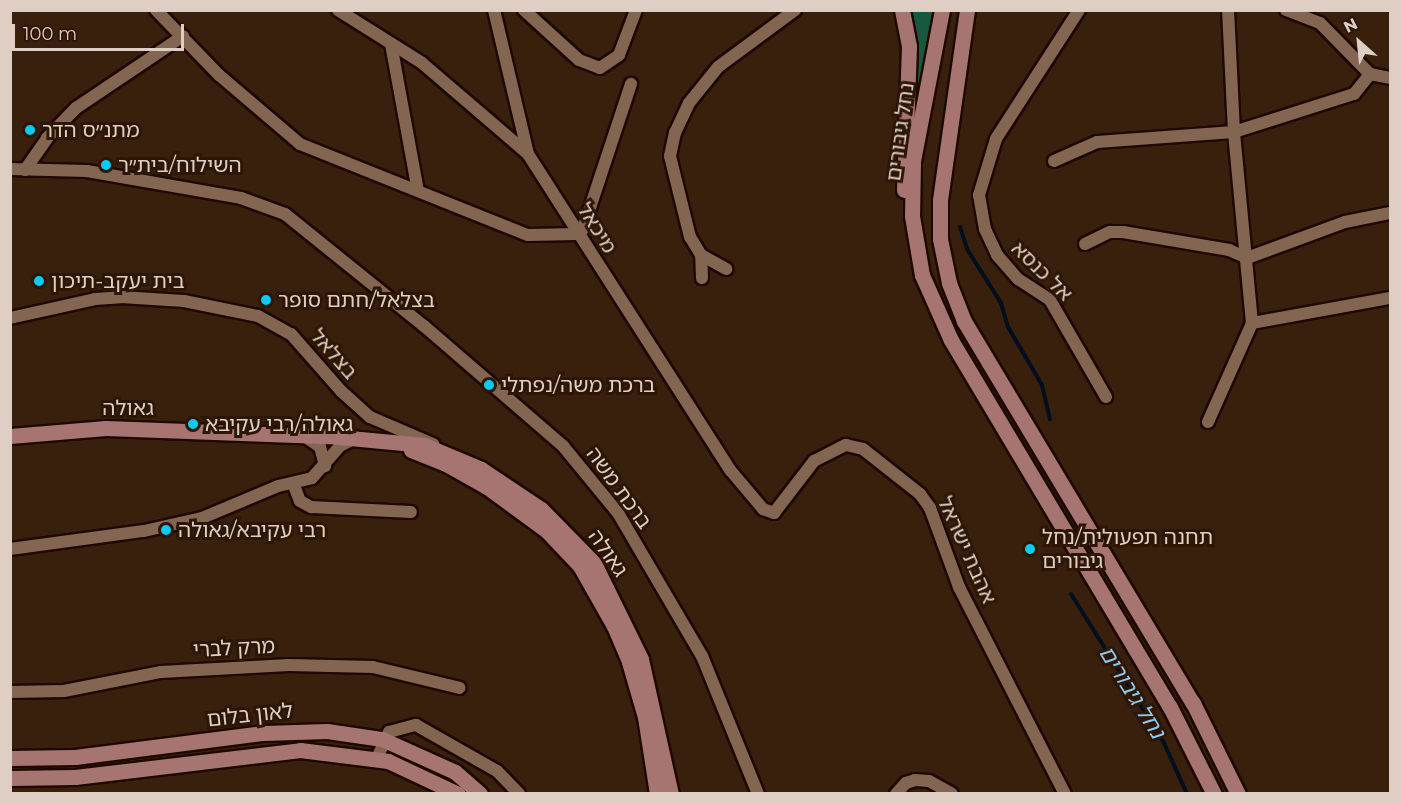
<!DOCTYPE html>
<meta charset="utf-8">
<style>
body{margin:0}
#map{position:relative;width:1401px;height:804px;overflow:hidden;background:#38200d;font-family:Montserrat,"Noto Sans Hebrew",sans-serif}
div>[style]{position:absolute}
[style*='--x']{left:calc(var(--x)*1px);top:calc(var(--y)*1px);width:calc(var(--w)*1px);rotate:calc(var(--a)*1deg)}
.green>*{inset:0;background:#165940}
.stream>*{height:4px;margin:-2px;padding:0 2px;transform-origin:2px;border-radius:2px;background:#000e1d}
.roads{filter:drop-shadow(2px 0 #1e0800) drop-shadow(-2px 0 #1e0800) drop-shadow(0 2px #1e0800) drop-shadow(0 -2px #1e0800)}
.street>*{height:12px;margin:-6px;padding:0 6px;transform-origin:6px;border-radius:6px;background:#836652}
.secondary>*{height:15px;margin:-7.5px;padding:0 7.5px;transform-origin:7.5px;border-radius:7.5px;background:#a67571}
.dots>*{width:16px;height:16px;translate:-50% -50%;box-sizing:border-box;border:3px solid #2e1604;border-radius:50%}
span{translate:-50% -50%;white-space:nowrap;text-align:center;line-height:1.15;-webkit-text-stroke:6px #2e1604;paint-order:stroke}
.poi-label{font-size:21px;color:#decec3}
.left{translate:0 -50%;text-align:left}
.street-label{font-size:21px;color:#decec3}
.water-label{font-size:22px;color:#8ccaf2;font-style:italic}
.frame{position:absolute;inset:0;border:12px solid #decec3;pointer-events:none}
.north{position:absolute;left:1329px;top:12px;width:60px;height:60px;-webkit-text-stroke:4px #2e1604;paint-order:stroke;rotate:333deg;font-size:16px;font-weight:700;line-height:24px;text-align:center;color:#decec3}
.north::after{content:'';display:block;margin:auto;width:21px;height:27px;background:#decec3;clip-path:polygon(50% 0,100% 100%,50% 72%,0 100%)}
.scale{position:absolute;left:12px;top:24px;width:172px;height:27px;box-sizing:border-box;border:3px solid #decec3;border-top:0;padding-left:8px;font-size:18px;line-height:21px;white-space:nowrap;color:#decec3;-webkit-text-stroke:4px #2e1604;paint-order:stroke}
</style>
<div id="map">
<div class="green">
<div style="clip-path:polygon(909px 11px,934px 11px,910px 130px)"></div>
</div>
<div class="stream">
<div style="--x:960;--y:227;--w:23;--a:72"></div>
<div style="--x:967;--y:249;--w:64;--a:57.8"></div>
<div style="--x:1001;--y:303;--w:25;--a:74"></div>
<div style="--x:1008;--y:327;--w:67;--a:59.6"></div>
<div style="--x:1042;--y:385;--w:35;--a:77"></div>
<div style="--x:1071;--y:594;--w:176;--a:58"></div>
<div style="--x:1164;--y:743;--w:56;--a:65.7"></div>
</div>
<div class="roads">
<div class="street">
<div style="--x:156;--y:10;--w:91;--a:45.9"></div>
<div style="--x:219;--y:75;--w:106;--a:40.4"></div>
<div style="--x:300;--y:144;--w:245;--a:21.8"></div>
<div style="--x:528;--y:235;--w:50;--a:-1.1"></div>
<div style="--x:578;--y:234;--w:7;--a:-45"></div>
<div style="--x:583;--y:229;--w:153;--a:-71.7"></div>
<div style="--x:338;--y:10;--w:99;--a:32.2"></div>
<div style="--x:422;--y:63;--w:140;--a:40.6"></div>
<div style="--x:528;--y:154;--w:376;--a:57.4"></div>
<div style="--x:731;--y:471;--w:50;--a:49.9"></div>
<div style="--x:763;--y:509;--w:12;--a:20"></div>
<div style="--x:774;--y:513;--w:66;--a:-52.4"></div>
<div style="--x:814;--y:461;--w:36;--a:-27"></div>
<div style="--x:846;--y:445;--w:17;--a:13"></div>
<div style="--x:863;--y:449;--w:73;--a:38.3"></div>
<div style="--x:920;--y:494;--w:17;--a:54"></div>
<div style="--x:930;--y:508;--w:84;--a:69.8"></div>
<div style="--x:959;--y:587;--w:233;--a:62.9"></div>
<div style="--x:494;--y:10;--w:148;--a:76.7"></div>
<div style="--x:524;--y:10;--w:74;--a:42.3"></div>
<div style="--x:579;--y:60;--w:22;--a:21"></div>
<div style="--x:600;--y:68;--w:23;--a:-34"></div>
<div style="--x:619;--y:55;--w:48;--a:-69.3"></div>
<div style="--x:1079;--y:10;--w:153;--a:122.8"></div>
<div style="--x:996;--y:139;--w:59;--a:106.9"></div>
<div style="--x:979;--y:195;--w:35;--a:80"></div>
<div style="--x:985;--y:229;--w:29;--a:65"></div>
<div style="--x:997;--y:255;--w:32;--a:49"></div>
<div style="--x:1018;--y:279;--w:38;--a:33"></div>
<div style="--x:1050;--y:300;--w:112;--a:60"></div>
<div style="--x:1286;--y:10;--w:36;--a:21"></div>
<div style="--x:1320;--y:23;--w:71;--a:45.6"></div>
<div style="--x:391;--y:44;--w:149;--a:79.6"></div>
<div style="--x:1370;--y:74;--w:20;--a:11"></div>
<div style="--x:1054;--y:161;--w:47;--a:-23.8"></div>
<div style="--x:1097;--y:142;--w:137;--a:-4.2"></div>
<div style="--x:1234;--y:132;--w:126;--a:-17.6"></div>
<div style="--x:1354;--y:94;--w:26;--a:-51"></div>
<div style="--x:10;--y:169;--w:77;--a:1.5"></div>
<div style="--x:87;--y:171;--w:156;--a:9.9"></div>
<div style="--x:241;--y:198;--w:47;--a:20"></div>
<div style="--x:285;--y:214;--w:179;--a:38.9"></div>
<div style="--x:424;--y:326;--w:184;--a:40.8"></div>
<div style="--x:563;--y:446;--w:87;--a:50.6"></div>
<div style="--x:618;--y:513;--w:166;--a:59.6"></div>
<div style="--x:702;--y:656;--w:149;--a:67.9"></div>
<div style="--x:25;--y:170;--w:39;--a:-55"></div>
<div style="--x:47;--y:138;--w:42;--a:-46"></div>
<div style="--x:76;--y:108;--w:129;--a:-33.9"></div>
<div style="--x:1085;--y:244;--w:28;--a:-26"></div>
<div style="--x:1110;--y:232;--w:13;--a:0"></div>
<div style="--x:1123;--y:232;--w:108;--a:9.6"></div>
<div style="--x:1229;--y:250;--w:20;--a:24"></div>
<div style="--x:1247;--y:258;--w:104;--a:-20.2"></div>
<div style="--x:1345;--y:222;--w:46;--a:-11.3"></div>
<div style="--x:701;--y:255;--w:29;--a:29"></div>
<div style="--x:702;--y:278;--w:23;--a:-92"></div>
<div style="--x:701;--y:255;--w:21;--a:-121"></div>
<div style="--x:690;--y:237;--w:83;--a:-103.9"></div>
<div style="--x:670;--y:156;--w:24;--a:-78"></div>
<div style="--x:675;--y:133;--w:33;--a:-65"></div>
<div style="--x:689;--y:103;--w:46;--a:-51.1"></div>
<div style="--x:718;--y:67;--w:96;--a:-36.5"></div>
<div style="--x:10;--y:318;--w:87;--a:-12.6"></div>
<div style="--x:95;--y:299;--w:26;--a:-4"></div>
<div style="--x:121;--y:297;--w:63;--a:3.6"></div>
<div style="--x:184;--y:301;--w:76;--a:11.5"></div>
<div style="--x:258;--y:316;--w:38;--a:29"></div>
<div style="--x:291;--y:334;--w:76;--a:48.7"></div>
<div style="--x:341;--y:391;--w:39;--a:42"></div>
<div style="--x:370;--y:417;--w:69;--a:23.2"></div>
<div style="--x:1252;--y:323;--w:140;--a:-10.3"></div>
<div style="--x:1208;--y:422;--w:108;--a:-66"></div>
<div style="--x:1252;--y:323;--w:192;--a:-95.4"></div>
<div style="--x:1234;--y:132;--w:122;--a:-92.8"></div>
<div style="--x:303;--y:435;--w:21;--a:35"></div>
<div style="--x:320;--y:447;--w:20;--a:75"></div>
<div style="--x:293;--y:483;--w:19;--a:69"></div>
<div style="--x:300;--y:501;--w:13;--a:29"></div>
<div style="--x:311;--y:507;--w:100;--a:2.9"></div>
<div style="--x:10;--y:549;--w:135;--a:-7.7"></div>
<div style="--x:144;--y:531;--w:59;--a:-12.6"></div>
<div style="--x:202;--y:518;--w:82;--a:-22.8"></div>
<div style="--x:278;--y:486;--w:35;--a:-13"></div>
<div style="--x:312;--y:478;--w:43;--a:-48.8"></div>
<div style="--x:340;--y:446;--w:16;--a:-27"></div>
<div style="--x:10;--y:692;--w:54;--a:-1.1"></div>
<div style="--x:64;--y:691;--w:99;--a:-11.1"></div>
<div style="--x:161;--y:672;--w:128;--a:-3.1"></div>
<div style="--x:289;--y:665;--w:84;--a:1.4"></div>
<div style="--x:373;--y:667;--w:89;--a:13.6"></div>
<div style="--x:377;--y:758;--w:29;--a:-65"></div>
<div style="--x:389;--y:732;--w:28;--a:-15"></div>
<div style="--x:416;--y:725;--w:93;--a:29.6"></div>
<div style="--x:497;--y:771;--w:32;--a:46"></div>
<div style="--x:896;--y:794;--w:15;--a:-48"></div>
<div style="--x:906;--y:783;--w:9;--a:-18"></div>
<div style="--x:915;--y:780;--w:14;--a:4"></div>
<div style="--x:929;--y:781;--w:26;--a:29"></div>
</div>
<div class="secondary">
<div style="--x:902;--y:10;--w:37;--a:79"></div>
<div style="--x:909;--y:46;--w:144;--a:92"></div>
<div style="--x:942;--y:10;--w:154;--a:100.9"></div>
<div style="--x:913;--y:161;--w:55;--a:91"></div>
<div style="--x:912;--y:216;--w:60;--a:80.4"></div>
<div style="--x:922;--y:275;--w:71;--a:66"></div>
<div style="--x:951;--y:340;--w:427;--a:59.2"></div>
<div style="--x:1170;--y:707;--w:97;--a:63.2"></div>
<div style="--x:967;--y:10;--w:192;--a:98.1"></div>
<div style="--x:940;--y:200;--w:39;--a:90"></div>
<div style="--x:940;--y:239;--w:45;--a:78.4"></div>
<div style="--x:949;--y:283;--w:41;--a:68.5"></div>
<div style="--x:964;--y:321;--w:445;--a:59.1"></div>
<div style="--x:1193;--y:703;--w:102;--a:63.7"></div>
<div style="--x:10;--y:436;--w:96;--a:-4.8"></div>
<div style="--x:106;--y:428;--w:223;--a:2.1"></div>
<div style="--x:329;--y:436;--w:95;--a:5.4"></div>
<div style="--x:424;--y:445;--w:62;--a:22.8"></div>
<div style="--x:481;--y:469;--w:72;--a:33.7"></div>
<div style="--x:541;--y:509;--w:76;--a:45.5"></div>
<div style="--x:594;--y:563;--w:107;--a:63.9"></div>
<div style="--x:641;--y:659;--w:138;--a:77.5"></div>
<div style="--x:411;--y:450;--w:35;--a:22"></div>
<div style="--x:444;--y:463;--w:49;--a:29.2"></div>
<div style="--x:487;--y:487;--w:74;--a:36.3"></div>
<div style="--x:547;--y:531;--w:48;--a:46.7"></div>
<div style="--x:580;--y:566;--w:69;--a:60.5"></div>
<div style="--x:614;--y:626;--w:39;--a:67"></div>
<div style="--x:629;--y:662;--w:57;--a:73.8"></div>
<div style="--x:645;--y:717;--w:78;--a:81.1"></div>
<div style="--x:10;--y:758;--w:65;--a:-0.9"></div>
<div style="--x:75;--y:757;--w:190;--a:-7.3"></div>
<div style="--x:263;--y:733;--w:64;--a:-1.8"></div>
<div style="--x:327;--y:731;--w:56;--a:8.3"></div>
<div style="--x:382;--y:739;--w:80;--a:24.3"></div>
<div style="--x:455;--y:772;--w:33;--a:41"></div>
<div style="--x:10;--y:778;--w:65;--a:-0.9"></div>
<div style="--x:75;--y:777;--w:227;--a:-6.8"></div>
<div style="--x:300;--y:750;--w:89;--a:7.1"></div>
<div style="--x:388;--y:761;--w:77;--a:25.2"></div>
</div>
</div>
<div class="dots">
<div style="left:30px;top:130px;background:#06cbf9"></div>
<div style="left:106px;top:165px;background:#06cbf9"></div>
<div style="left:39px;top:281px;background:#06cbf9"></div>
<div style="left:266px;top:300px;background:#06cbf9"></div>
<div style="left:489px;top:385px;background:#06cbf9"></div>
<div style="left:193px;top:424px;background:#06cbf9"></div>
<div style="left:166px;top:530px;background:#06cbf9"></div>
<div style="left:1030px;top:549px;background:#06cbf9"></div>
</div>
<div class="poi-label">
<span class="left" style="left:42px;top:130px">מתנ״ס הדר</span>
<span class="left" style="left:118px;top:165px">השילוח/בית״ר</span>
<span class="left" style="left:51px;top:281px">בית יעקב-תיכון</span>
<span class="left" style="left:278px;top:300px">בצלאל/חתם סופר</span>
<span class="left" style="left:501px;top:385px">ברכת משה/נפתלי</span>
<span class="left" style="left:205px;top:424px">גאולה/רבי עקיבא</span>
<span class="left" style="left:178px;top:530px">רבי עקיבא/גאולה</span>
<span class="left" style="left:1042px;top:549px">תחנה תפעולית/נחל<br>גיבורים</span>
</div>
<div class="street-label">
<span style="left:900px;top:132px;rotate:-82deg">נחל גיבורים</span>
<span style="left:597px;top:228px;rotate:58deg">מיכאל</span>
<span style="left:1042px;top:271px;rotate:44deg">אל כנסא</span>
<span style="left:334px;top:354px;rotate:49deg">בצלאל</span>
<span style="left:128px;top:408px">גאולה</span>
<span style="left:619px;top:488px;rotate:54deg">ברכת משה</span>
<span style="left:967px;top:550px;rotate:66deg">אהבת ישראל</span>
<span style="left:608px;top:553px;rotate:55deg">גאולה</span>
<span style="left:234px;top:648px;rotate:-3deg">מרק לברי</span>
<span style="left:250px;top:715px;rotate:-6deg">לאון בלום</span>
</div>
<div class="water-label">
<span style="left:1132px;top:692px;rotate:58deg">נחל גיבורים</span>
</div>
<div class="frame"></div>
<div class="north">N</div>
<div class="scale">100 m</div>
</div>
